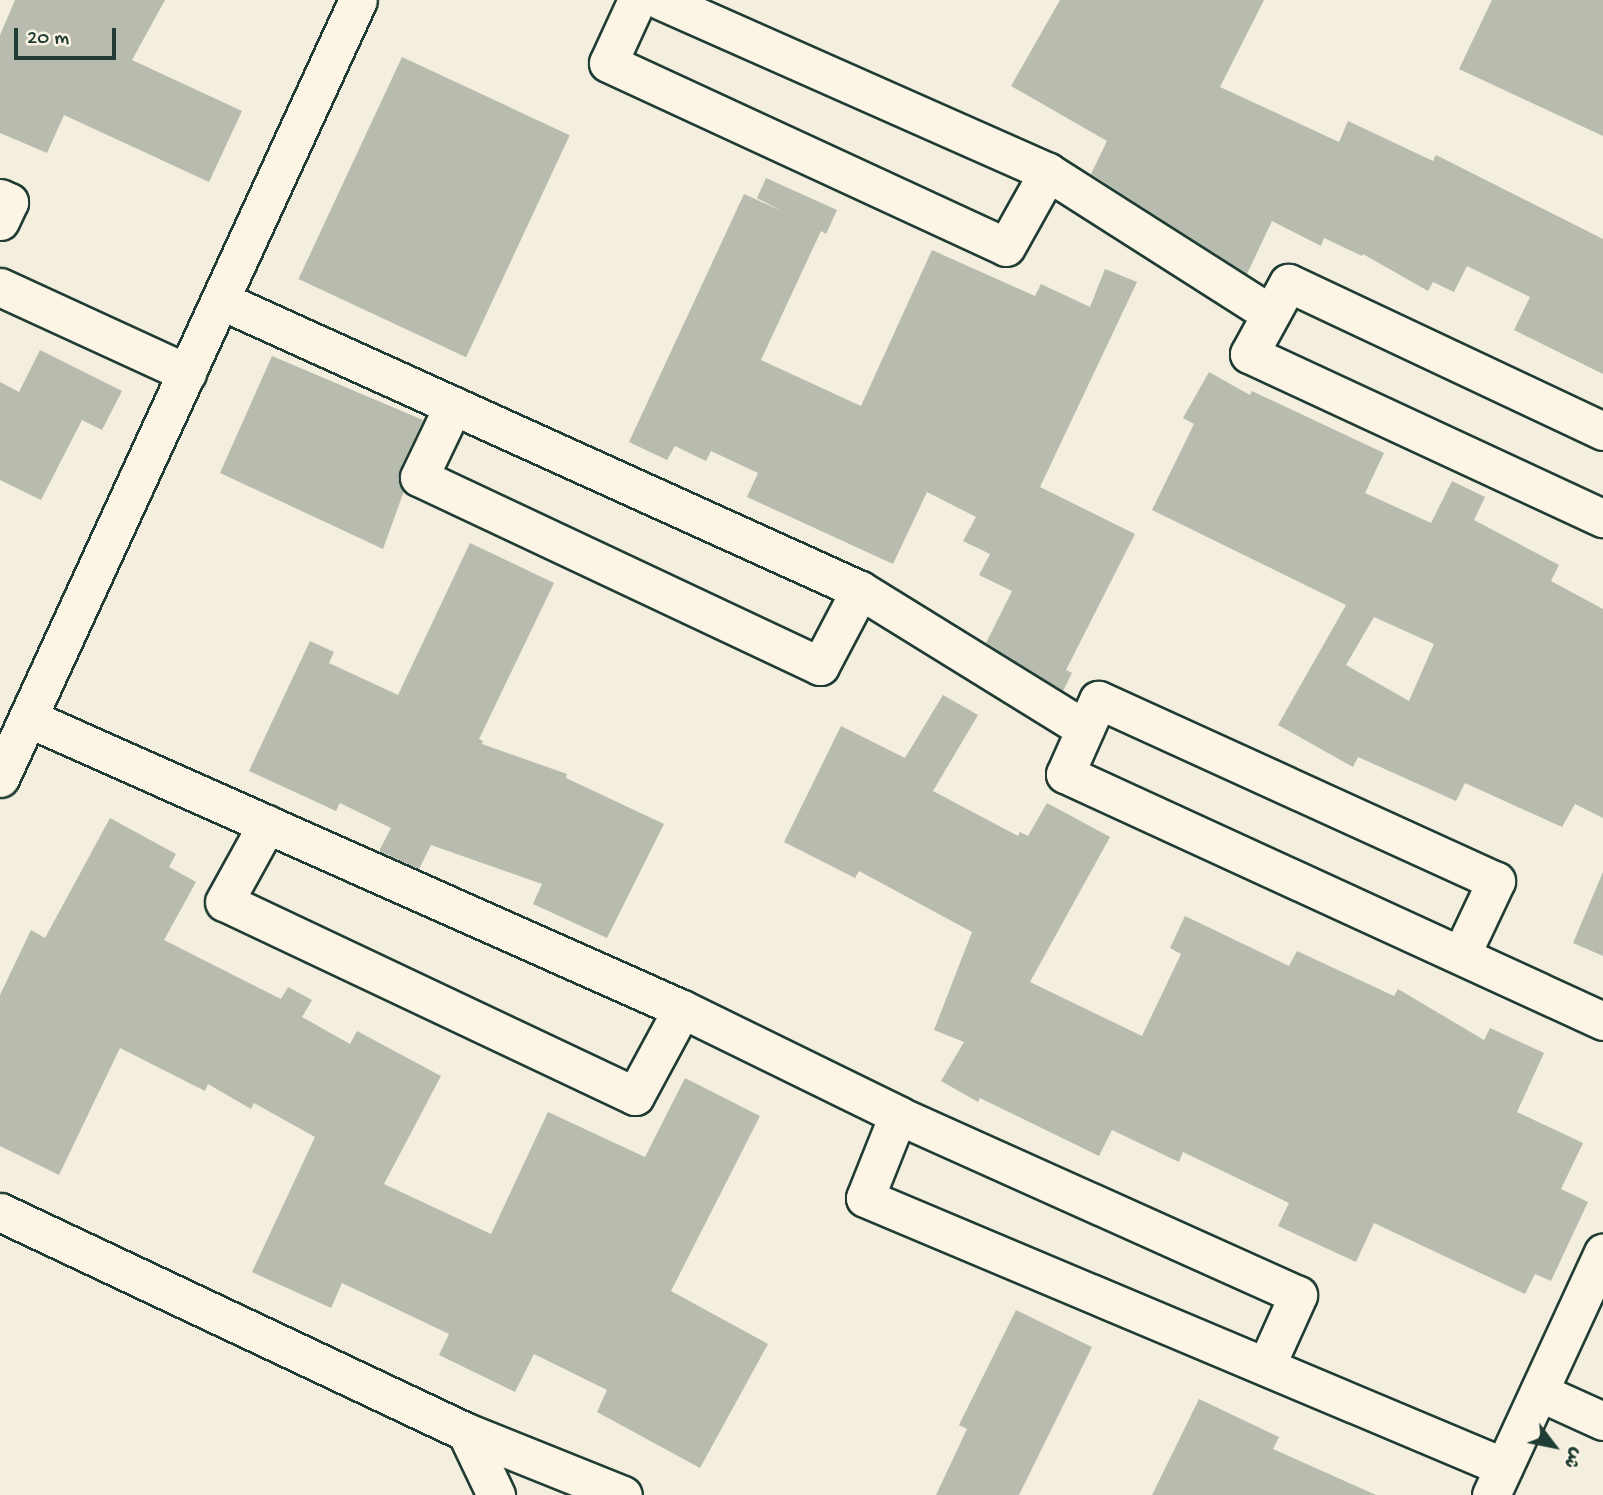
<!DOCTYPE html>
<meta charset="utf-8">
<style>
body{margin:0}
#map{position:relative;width:1603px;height:1495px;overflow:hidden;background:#f3eede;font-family:"Gochi Hand","Playpen Sans Arabic",sans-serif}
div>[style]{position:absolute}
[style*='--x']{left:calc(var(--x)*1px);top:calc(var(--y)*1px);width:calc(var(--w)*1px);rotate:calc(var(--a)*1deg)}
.building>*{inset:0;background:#b8bcae;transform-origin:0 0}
.roads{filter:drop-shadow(2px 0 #1f3d34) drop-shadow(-2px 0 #1f3d34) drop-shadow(0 2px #1f3d34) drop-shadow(0 -2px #1f3d34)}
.minor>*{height:37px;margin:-18.5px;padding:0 18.5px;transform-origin:18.5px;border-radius:18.5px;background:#fcf5e5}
span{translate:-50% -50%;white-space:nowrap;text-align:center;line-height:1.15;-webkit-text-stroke:5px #fcf5e5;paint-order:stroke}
.north{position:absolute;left:1519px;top:1411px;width:70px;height:70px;-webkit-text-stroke:5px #fcf5e5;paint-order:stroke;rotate:122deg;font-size:19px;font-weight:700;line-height:28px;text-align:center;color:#1f3d34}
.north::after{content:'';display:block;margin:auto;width:24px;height:32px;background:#1f3d34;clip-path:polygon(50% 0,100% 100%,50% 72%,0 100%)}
.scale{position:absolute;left:14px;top:28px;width:102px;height:32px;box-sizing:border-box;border:4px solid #1f3d34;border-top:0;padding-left:9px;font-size:21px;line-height:24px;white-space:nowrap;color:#1f3d34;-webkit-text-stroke:5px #fcf5e5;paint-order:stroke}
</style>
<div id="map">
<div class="building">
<div style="clip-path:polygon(15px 0,165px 0,132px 60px,242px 111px,209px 182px,64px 115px,47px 153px,0 133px,0 35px)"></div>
<div style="clip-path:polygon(1060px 0,1264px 0,1220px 87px,1339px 142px,1348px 121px,1433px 161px,1436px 155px,1603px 239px,1603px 374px,1514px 330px,1530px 297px,1467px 266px,1454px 292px,1433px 282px,1428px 291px,1363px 254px,1362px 256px,1324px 238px,1321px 246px,1272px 221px,1247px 274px,1091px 174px,1107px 141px,1011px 86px)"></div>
<div style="clip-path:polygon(1492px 0,1603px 0,1603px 136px,1459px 69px)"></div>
<div style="left:402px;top:57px;width:185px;height:245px;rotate:25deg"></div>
<div style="clip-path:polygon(766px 178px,837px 210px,826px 234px,821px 231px,761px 360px,861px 406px,932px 250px,1035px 296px,1041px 284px,1090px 307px,1105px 269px,1137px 282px,1040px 487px,1135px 534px,1066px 670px,1072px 673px,1063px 691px,986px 643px,1012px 591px,979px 575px,990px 554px,963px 541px,976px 517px,927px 492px,893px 564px,747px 497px,758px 473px,711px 451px,706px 461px,675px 446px,667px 460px,629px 442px,744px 194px,782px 211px,757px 198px)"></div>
<div style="clip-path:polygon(40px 350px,122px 391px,102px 430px,82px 420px,41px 500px,0 480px,0 382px,19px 392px)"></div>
<div style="clip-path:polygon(272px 356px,423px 420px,400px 469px,398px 479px,404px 491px,383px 549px,220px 473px)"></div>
<div style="clip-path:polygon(evenodd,1209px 372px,1250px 395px,1252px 391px,1384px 453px,1365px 493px,1431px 523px,1452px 481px,1485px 497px,1474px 520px,1559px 565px,1551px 581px,1603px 609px,1603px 818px,1575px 804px,1562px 827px,1465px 783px,1456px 801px,1358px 757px,1353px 767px,1278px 725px,1346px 605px,1152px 510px,1194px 424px,1183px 418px,1209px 372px,1374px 617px,1434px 644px,1409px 701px,1346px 665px,1374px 617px)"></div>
<div style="clip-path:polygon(470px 543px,554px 583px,479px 739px,483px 741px,482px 744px,567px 774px,566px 778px,664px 824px,607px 938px,533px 904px,542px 884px,431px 845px,419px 869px,379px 851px,391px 828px,340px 803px,336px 811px,249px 771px,310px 641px,334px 652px,329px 663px,398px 695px)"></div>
<div style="clip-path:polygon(943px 695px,978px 715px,933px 791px,1018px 836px,1020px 832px,1028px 836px,1047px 803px,1110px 837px,1030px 982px,1142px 1036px,1181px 954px,1170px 948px,1185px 916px,1289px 966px,1297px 951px,1394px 996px,1398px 989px,1484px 1040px,1490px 1028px,1544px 1053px,1517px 1112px,1583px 1143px,1561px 1189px,1588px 1202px,1551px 1281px,1535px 1274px,1525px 1294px,1374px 1223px,1356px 1262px,1278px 1226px,1289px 1203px,1183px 1152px,1179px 1162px,1112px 1130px,1099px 1156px,980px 1098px,978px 1102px,941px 1081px,964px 1042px,934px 1030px,972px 932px,859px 871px,855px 878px,784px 842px,841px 726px,905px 758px)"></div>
<div style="clip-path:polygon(110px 818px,176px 854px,169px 867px,196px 882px,164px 940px,281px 999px,288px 987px,312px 1000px,302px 1017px,350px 1044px,357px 1031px,441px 1076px,384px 1184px,491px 1234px,548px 1112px,645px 1157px,685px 1078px,760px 1116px,671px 1291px,768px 1344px,700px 1468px,597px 1412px,607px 1390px,534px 1354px,515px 1392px,439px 1355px,449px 1334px,342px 1283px,331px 1308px,252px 1272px,315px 1137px,254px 1103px,251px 1109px,208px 1084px,205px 1091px,120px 1048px,59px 1175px,0 1146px,0 995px,31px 930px,45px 938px)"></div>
<div style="clip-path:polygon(1603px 872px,1603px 956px,1573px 943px)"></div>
<div style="clip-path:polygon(1016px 1310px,1092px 1347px,1019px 1495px,936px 1495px,967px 1429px,959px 1425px)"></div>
<div style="clip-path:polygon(1199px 1399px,1279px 1437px,1273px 1449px,1376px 1495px,1152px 1495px)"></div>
</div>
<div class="roads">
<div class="minor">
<div style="--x:637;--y:0;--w:69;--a:114.7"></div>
<div style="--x:608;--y:63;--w:438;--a:24.8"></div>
<div style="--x:1006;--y:247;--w:86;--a:-60.8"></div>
<div style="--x:1048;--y:172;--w:424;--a:-156.1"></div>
<div style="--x:1048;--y:172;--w:264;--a:32.5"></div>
<div style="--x:0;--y:198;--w:10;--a:24"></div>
<div style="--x:9;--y:202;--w:21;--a:115"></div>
<div style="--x:0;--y:287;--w:206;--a:24.7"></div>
<div style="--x:220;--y:300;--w:703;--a:24.38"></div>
<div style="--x:860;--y:590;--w:86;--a:117.8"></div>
<div style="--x:820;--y:666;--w:443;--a:-154.8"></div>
<div style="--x:419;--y:477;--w:79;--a:-64.4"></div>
<div style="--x:1603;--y:431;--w:348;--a:-154.8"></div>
<div style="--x:1288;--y:283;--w:81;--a:118.8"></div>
<div style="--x:1249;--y:354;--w:390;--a:24.9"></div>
<div style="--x:860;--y:590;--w:264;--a:31.7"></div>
<div style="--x:28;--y:718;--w:716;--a:23.99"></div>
<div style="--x:682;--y:1009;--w:99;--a:118.4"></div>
<div style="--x:635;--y:1096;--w:454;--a:-154.7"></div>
<div style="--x:224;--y:902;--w:89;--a:-61.1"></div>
<div style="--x:0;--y:778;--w:856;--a:-65.29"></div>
<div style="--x:1461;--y:955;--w:82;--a:-64.7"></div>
<div style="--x:1496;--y:881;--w:437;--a:-155.5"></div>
<div style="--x:1098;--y:700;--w:81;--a:114"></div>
<div style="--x:1065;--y:774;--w:592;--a:24.66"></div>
<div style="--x:682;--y:1009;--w:241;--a:26.1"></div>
<div style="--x:0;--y:1212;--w:515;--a:25.27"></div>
<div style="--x:466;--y:1432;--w:169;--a:21.9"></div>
<div style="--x:1266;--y:1366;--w:78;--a:-65.7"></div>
<div style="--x:1298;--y:1295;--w:439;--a:-155.8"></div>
<div style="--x:898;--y:1115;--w:89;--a:111.7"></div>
<div style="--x:865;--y:1198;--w:693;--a:22.83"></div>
<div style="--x:1539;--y:1392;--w:70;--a:24.4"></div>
<div style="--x:466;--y:1432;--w:70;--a:64.5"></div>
<div style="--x:1491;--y:1495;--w:267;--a:-65.2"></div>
</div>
</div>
<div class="north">ش</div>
<div class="scale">20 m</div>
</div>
